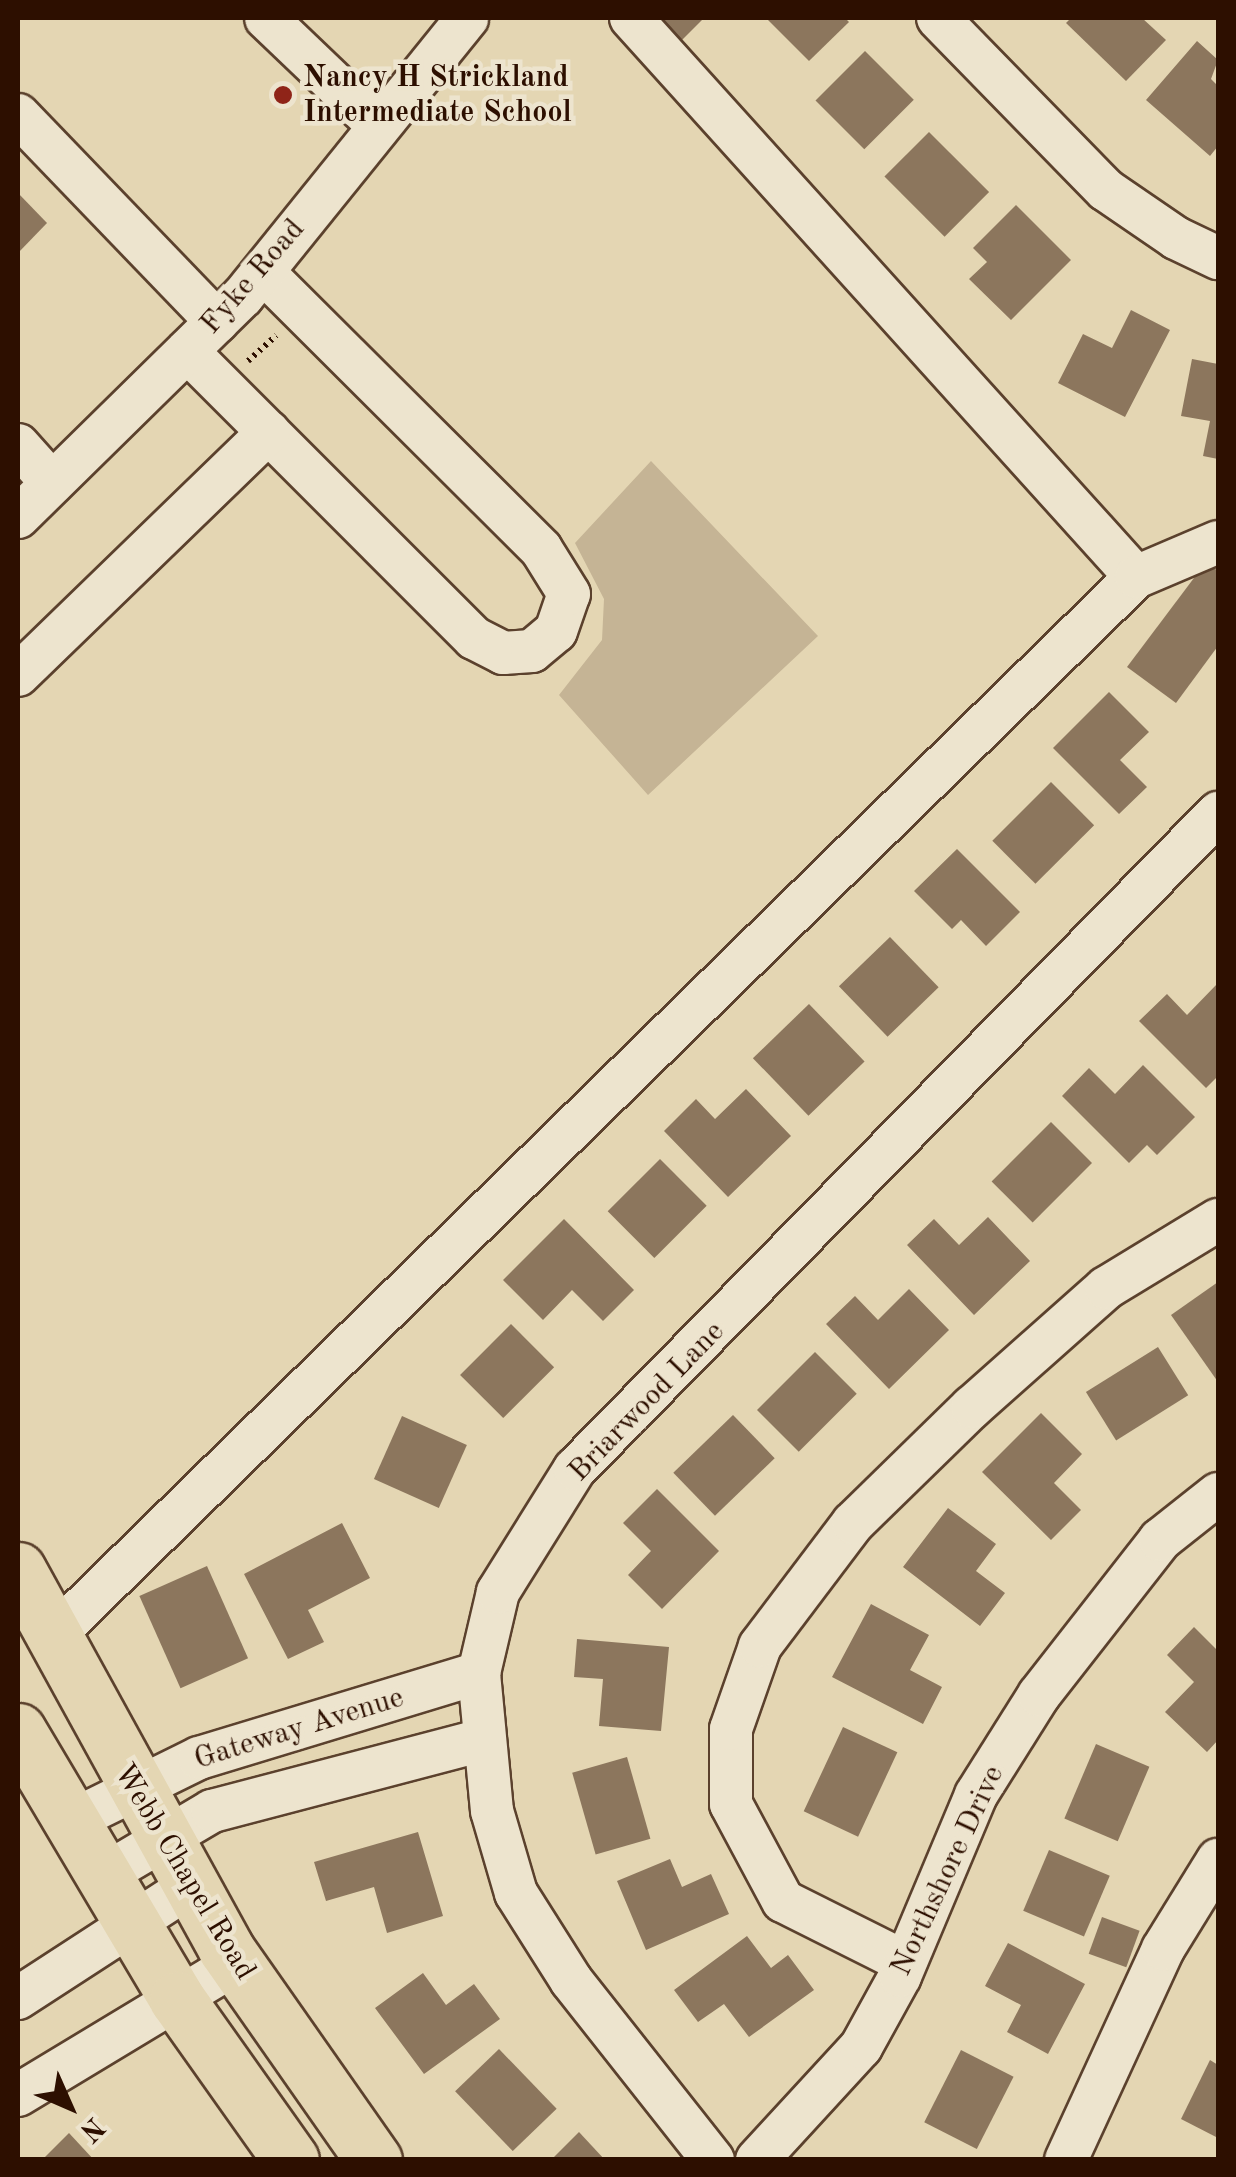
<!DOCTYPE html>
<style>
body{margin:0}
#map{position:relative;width:1236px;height:2177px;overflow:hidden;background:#e4d6b3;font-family:"Old Standard TT",serif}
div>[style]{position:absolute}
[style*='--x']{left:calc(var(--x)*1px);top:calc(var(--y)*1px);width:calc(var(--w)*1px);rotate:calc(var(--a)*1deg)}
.green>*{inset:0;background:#c5b495}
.building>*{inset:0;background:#8c765d;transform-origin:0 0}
.path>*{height:6px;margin-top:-3px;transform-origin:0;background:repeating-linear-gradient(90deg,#2d0f00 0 2.5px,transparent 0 7.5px)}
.roads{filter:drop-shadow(2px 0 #5b412d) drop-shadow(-2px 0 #5b412d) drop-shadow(0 2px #5b412d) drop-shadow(0 -2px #5b412d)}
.minor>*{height:42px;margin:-21px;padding:0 21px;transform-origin:21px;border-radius:21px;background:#ede4ce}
.major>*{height:55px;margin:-27.5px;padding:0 27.5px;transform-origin:27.5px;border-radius:27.5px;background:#e4d6b3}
.dots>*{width:28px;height:28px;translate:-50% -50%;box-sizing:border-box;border:5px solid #ede4ce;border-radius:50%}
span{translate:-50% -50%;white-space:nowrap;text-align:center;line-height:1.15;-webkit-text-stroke:9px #ede4ce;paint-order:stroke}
.poi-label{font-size:30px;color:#2d0f00;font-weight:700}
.left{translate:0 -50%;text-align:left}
.street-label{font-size:30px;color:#2d0f00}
.frame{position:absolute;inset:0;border:20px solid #2d0f00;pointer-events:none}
.north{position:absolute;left:20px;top:2057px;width:100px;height:100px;-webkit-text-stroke:8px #ede4ce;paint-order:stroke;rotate:135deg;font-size:28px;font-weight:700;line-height:40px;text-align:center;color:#2d0f00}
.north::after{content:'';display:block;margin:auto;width:35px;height:45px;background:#2d0f00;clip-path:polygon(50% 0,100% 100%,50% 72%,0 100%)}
</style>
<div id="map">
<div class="green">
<div style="clip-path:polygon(651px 461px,818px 636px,648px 795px,559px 695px,602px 640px,604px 599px,575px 543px)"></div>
</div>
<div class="building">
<div style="clip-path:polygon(652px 18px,704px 18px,678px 44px)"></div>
<div style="clip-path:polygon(766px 18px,845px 18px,849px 22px,809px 61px)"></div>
<div style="clip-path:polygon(1071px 18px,1142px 18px,1166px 40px,1126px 81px,1066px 23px)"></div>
<div style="clip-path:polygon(1197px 41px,1218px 60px,1211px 79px,1218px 86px,1218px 146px,1210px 156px,1146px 100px)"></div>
<div style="left:865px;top:51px;width:69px;height:70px;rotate:45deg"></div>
<div style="left:929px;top:132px;width:85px;height:63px;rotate:45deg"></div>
<div style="clip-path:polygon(18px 193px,47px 223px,18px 253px)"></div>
<div style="clip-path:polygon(1016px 205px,1071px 260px,1011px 320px,969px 279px,987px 262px,973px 248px)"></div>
<div style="clip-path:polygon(1131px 310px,1170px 330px,1125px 417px,1058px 383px,1083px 334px,1112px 348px)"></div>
<div style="clip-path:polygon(1192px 359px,1218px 364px,1218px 459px,1203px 456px,1210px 421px,1181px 416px)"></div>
<div style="clip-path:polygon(1206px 562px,1218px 571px,1218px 646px,1176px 703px,1127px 667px)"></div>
<div style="clip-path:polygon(1109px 692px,1149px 732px,1120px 760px,1147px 787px,1119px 814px,1053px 748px)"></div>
<div style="left:1051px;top:782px;width:61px;height:83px;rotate:45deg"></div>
<div style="clip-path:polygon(957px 849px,1020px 912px,986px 946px,961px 920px,952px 929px,914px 891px)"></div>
<div style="left:890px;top:937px;width:70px;height:71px;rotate:46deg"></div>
<div style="clip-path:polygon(1218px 983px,1218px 1076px,1206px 1088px,1139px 1021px,1167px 994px,1187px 1015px)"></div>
<div style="left:809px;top:1004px;width:80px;height:78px;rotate:46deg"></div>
<div style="clip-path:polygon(1143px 1065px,1195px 1117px,1157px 1155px,1147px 1145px,1129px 1163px,1062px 1096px,1089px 1068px,1115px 1094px)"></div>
<div style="clip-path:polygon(746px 1089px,791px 1136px,728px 1197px,664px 1131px,696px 1099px,715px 1119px)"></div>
<div style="left:1051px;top:1122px;width:58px;height:84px;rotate:45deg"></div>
<div style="left:660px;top:1159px;width:66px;height:74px;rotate:45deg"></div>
<div style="clip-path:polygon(988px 1217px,1030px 1261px,974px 1315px,907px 1245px,934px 1219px,959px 1245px)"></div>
<div style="clip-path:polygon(564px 1219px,634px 1290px,603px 1321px,572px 1290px,543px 1320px,503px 1280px)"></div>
<div style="clip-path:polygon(1218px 1282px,1218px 1382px,1171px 1315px)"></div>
<div style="clip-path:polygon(909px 1289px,949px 1330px,889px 1389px,826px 1324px,855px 1296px,878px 1320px)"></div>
<div style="left:511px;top:1324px;width:61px;height:72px;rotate:45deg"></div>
<div style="left:1158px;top:1347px;width:57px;height:85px;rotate:58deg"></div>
<div style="left:815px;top:1352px;width:59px;height:82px;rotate:45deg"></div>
<div style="clip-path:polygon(1041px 1413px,1082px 1454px,1054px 1483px,1081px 1510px,1051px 1540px,982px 1472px)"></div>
<div style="left:733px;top:1415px;width:60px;height:83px;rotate:46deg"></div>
<div style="left:402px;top:1416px;width:71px;height:69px;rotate:24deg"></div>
<div style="clip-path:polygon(657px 1489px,719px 1551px,662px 1609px,628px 1575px,651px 1551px,623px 1523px)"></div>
<div style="clip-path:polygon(948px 1508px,996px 1544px,976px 1571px,1005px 1593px,980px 1626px,903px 1567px)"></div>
<div style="clip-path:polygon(342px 1523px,370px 1578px,308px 1610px,324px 1642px,288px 1659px,244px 1574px)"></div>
<div style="left:207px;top:1566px;width:101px;height:74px;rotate:66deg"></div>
<div style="clip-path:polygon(871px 1604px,929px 1635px,910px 1670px,942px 1687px,923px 1724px,832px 1677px)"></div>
<div style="clip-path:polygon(1194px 1627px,1218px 1651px,1218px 1740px,1207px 1752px,1165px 1712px,1194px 1682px,1167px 1655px)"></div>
<div style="clip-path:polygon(577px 1639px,669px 1647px,661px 1731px,599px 1726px,603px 1679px,574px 1677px)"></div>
<div style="left:843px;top:1727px;width:60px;height:93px;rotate:25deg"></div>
<div style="left:1096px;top:1744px;width:58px;height:81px;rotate:23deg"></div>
<div style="left:627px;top:1757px;width:85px;height:57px;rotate:74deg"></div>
<div style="clip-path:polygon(418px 1832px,443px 1916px,387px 1933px,374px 1887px,326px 1901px,314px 1862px)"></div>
<div style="left:1049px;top:1850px;width:66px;height:66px;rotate:23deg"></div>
<div style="clip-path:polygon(670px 1859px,682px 1887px,711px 1874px,729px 1914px,646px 1950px,617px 1881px)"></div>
<div style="left:1102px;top:1917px;width:40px;height:39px;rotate:20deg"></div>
<div style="clip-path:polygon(747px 1936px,771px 1968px,788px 1955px,814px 1990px,749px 2037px,724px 2004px,698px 2022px,674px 1990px)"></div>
<div style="clip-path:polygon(1008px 1943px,1085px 1984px,1048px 2054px,1007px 2032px,1021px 2005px,985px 1986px)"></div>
<div style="clip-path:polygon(423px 1973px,446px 2005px,474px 1984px,500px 2019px,424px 2074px,375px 2008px)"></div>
<div style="left:499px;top:2049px;width:83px;height:61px;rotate:46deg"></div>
<div style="left:961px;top:2050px;width:59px;height:81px;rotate:27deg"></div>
<div style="clip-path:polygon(1210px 2060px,1218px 2065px,1218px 2138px,1181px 2119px)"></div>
<div style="clip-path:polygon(579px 2132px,605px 2160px,551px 2160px)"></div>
<div style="clip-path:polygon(69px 2133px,94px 2160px,42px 2160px)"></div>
</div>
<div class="path">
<div style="--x:248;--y:361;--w:38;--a:-42"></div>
</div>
<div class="roads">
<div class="minor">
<div style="--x:266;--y:18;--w:155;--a:43.7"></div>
<div style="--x:631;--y:18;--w:753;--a:47.91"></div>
<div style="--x:938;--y:18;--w:240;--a:45.7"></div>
<div style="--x:1106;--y:190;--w:85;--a:34.4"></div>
<div style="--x:1176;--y:238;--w:47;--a:25.5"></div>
<div style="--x:18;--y:115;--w:287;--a:46.1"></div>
<div style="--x:187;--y:351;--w:406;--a:45"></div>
<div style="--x:474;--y:638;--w:33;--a:27"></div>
<div style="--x:503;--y:653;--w:29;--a:-4"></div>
<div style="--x:532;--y:651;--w:31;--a:-40"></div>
<div style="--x:556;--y:631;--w:39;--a:-71"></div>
<div style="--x:569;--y:594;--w:53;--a:-121.9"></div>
<div style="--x:541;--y:549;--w:392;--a:-135.1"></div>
<div style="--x:18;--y:445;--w:51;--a:48.2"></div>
<div style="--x:18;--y:517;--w:315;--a:-44.5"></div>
<div style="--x:243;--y:296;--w:357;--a:-51.1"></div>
<div style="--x:18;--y:675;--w:349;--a:-44.1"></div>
<div style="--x:52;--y:1637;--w:1516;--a:-44.36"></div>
<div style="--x:1136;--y:577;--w:89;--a:-23.1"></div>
<div style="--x:69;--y:1822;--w:145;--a:-26.2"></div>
<div style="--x:199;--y:1758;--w:293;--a:-16.9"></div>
<div style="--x:102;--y:1876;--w:128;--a:-30.6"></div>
<div style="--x:212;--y:1811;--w:280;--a:-14.7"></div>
<div style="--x:905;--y:1962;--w:136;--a:-153.4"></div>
<div style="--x:783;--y:1901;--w:110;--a:-118.2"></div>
<div style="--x:731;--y:1804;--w:75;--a:-90"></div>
<div style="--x:731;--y:1729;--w:88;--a:-70.7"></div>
<div style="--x:760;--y:1646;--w:154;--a:-52.9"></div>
<div style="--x:853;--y:1523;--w:166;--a:-44.3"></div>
<div style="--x:972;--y:1407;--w:179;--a:-41.6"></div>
<div style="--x:1106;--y:1288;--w:131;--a:-31.3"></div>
<div style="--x:18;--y:1998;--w:204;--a:-33"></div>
<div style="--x:18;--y:2095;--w:253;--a:-31.1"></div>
<div style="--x:713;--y:2160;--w:229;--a:-128.3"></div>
<div style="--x:571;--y:1980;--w:103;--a:-122.3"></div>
<div style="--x:516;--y:1893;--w:85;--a:-106.3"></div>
<div style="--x:492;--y:1811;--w:139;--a:-95.4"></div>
<div style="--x:479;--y:1673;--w:83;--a:-76.8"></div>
<div style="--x:498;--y:1592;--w:145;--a:-58"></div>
<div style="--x:575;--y:1469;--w:919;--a:-45.57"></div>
<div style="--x:757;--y:2160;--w:154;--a:-47.4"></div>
<div style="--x:861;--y:2047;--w:81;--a:-61.2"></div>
<div style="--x:900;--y:1976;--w:196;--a:-67.2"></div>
<div style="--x:976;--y:1795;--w:118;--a:-57.8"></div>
<div style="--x:1039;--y:1695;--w:197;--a:-52"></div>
<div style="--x:1160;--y:1540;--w:74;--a:-38.4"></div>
<div style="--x:1066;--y:2160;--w:232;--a:-65.3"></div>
<div style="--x:1163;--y:1949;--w:105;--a:-58.3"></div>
</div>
<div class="major">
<div style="--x:18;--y:1570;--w:432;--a:61.2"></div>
<div style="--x:226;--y:1949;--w:258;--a:55"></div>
<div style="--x:18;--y:1731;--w:312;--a:59.3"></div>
<div style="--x:177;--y:1999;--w:197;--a:54.7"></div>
</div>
</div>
<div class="dots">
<div style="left:283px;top:95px;background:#8f2418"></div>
</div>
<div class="poi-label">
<span class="left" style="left:303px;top:95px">Nancy H Strickland<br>Intermediate School</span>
</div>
<div class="street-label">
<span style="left:253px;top:277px;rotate:-49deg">Fyke Road</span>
<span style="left:647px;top:1402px;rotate:-46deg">Briarwood Lane</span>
<span style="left:299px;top:1729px;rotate:-17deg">Gateway Avenue</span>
<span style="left:948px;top:1871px;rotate:-65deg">Northshore Drive</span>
<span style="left:184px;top:1872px;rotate:59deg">Webb Chapel Road</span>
</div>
<div class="frame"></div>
<div class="north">N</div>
</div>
